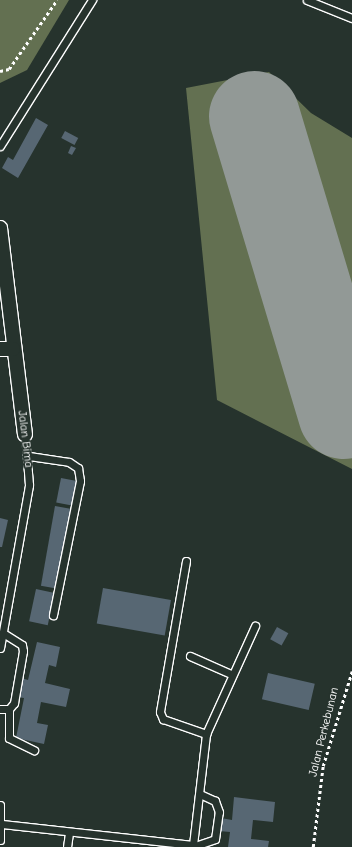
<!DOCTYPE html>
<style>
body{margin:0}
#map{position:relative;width:352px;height:847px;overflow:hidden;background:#26332d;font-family:"Comic Neue",sans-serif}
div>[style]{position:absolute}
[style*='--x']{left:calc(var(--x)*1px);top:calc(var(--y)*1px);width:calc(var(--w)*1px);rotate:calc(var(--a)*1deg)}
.green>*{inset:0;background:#637051}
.taxiway>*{height:36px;margin:-18px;padding:0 18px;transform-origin:18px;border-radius:18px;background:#929996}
.runway>*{height:91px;margin:-45.5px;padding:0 45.5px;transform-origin:45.5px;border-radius:45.5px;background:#929996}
.building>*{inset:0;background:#576773;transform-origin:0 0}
.path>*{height:2.5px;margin-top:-1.25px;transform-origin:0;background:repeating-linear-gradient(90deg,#fff 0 3px,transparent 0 6px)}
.roads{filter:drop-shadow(1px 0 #fff) drop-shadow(-1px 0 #fff) drop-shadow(0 1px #fff) drop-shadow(0 -1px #fff)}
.lane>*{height:7px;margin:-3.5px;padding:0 3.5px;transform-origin:3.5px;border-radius:3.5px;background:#26332d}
.street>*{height:14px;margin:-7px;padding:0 7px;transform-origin:7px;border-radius:7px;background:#26332d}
span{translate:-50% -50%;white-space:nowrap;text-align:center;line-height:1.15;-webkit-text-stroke:4px #26332d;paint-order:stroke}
.street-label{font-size:12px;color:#fff}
</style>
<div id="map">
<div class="green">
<div style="clip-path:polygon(0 0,69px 0,27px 70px,0 83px)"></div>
<div style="clip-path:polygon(269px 72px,311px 113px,352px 138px,352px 469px,217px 400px,186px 88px)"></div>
</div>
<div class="taxiway">
<div style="--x:308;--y:296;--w:45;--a:10.3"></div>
</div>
<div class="runway">
<div style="--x:254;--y:116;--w:310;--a:73.3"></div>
</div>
<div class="building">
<div style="clip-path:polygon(36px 118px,48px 125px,18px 178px,2px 168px,8px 157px,13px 160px)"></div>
<div style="left:65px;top:131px;width:15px;height:8px;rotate:28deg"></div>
<div style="clip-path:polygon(71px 146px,76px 148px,72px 155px,68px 153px)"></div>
<div style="left:61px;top:478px;width:16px;height:25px;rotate:11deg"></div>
<div style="left:55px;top:506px;width:17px;height:81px;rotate:10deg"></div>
<div style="clip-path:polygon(0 518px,8px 520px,2px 547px,0 547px)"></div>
<div style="left:103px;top:588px;width:69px;height:36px;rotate:10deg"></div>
<div style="left:36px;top:589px;width:19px;height:33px;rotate:12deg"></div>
<div style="left:277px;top:627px;width:13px;height:14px;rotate:29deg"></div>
<div style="clip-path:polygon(37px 642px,60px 647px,56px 667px,49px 665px,45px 683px,70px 689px,66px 707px,41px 702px,37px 723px,48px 725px,44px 744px,16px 738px,24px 698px,17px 697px,21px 678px,28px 680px)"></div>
<div style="left:268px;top:673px;width:48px;height:27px;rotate:13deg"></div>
<div style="clip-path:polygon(234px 797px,275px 802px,273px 822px,253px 820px,251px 839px,269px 841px,268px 847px,228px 847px,230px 832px,219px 831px,221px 818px,232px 820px)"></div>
</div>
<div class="path">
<div style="--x:0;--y:71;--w:9;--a:-13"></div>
<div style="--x:9;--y:69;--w:84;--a:-55.2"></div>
<div style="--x:313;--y:847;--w:82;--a:-83"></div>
<div style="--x:323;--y:766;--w:99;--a:-73"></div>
</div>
<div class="roads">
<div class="lane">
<div style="--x:307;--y:0;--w:48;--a:21.8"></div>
<div style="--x:0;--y:146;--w:173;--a:-57.8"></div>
<div style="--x:29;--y:456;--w:40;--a:8.5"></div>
<div style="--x:69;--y:462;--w:11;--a:34"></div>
<div style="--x:78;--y:468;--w:13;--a:81"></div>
<div style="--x:80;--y:481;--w:137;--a:101.4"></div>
<div style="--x:186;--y:561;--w:153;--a:99.8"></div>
<div style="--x:160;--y:712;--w:8;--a:67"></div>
<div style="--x:163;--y:719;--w:46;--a:19.2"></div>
<div style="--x:3;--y:633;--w:22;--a:32"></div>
<div style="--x:22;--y:645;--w:6;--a:81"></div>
<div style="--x:23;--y:651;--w:53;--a:99.8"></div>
<div style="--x:14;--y:703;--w:8;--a:130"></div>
<div style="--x:9;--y:709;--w:29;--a:90"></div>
<div style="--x:9;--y:738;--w:28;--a:26"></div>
<div style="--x:0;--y:648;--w:166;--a:-79.9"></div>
<div style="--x:29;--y:485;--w:51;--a:-94.5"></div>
<div style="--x:190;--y:656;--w:45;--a:23.7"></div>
<div style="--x:0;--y:709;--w:9;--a:0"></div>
<div style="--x:0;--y:805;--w:35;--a:90"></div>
<div style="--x:2;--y:824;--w:192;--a:6.3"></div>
<div style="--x:193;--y:845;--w:112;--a:-83.3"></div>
<div style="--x:206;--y:734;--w:119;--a:-65.6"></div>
<div style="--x:67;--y:847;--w:15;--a:-82"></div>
<div style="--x:192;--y:847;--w:24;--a:-19"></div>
<div style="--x:215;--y:839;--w:27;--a:-82"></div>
<div style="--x:219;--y:812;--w:12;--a:-110"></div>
<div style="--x:215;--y:801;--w:17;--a:-155"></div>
</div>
<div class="street">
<div style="--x:0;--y:228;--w:208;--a:83.1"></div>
<div style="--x:0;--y:349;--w:13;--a:0"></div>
</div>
</div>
<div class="street-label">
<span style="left:25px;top:439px;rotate:83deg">Jalan Bima</span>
<span style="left:324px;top:732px;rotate:-76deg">Jalan Perkebunan</span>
</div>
</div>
